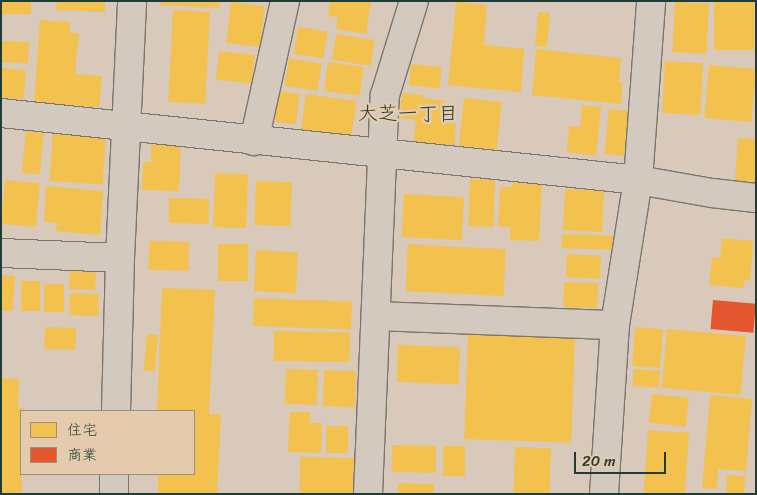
<!DOCTYPE html>
<meta charset="utf-8">
<style>
body{margin:0}
#map{position:relative;width:757px;height:495px;overflow:hidden;background:#d8c9ba;font-family:Sriracha,"Klee One",sans-serif}
div>[style]{position:absolute}
[style*='--x']{left:calc(var(--x)*1px);top:calc(var(--y)*1px);width:calc(var(--w)*1px);rotate:calc(var(--a)*1deg)}
.homes>*{inset:0;background:#f2c14e;transform-origin:0 0}
.shops>*{inset:0;background:#e4572e;transform-origin:0 0}
.roads{filter:drop-shadow(1px 0 #78766e) drop-shadow(-1px 0 #78766e) drop-shadow(0 1px #78766e) drop-shadow(0 -1px #78766e)}
.street>*{height:28px;margin:-14px;padding:0 14px;transform-origin:14px;border-radius:14px;background:#d4c9be}
span{translate:-50% -50%;white-space:nowrap;text-align:center;line-height:1.15;-webkit-text-stroke:5px #e5caad;paint-order:stroke}
.neighbourhood-label{font-size:20px;color:#1f3d34}
.frame{position:absolute;inset:0;border:2px solid #1f3d34;pointer-events:none}
.legend{position:absolute;left:20px;top:410px;width:175px;height:65px;box-sizing:border-box;background:#e5caad;border:1px solid #96927d;margin:0;padding:6px 9px;list-style:none;font-size:15px;color:#1f3d34}
.legend li{display:flex;align-items:center;gap:10px;height:25px}
.legend b{width:25px;border:1px solid #96927d}
.scale{position:absolute;left:574px;top:452px;width:92px;height:22px;box-sizing:border-box;border:2px solid #1f3d34;border-top:0;padding-left:6px;font-size:15px;line-height:18px;white-space:nowrap;color:#1f3d34;-webkit-text-stroke:4px #e5caad;paint-order:stroke}
</style>
<div id="map">
<div class="homes">
<div style="left:1px;top:1px;width:30px;height:13px"></div>
<div style="clip-path:polygon(57px 1px,105px 1px,105px 12px,56px 10px)"></div>
<div style="clip-path:polygon(160px 1px,220px 1px,219px 8px,160px 5px)"></div>
<div style="clip-path:polygon(330px 1px,371px 1px,366px 34px,336px 29px,338px 17px,328px 16px)"></div>
<div style="left:714px;top:1px;width:40px;height:49px"></div>
<div style="left:231px;top:2px;width:34px;height:41px;rotate:7deg"></div>
<div style="clip-path:polygon(456px 2px,487px 5px,484px 45px,524px 49px,521px 92px,448px 85px)"></div>
<div style="left:675px;top:2px;width:34px;height:50px;rotate:3deg"></div>
<div style="left:173px;top:10px;width:37px;height:92px;rotate:3deg"></div>
<div style="left:538px;top:12px;width:12px;height:34px;rotate:5deg"></div>
<div style="clip-path:polygon(40px 20px,70px 22px,70px 33px,79px 33px,75px 74px,102px 76px,99px 107px,34px 103px)"></div>
<div style="left:298px;top:27px;width:30px;height:27px;rotate:9deg"></div>
<div style="left:336px;top:34px;width:39px;height:26px;rotate:9deg"></div>
<div style="left:1px;top:41px;width:28px;height:21px;rotate:2deg"></div>
<div style="clip-path:polygon(536px 49px,621px 58px,619px 82px,623px 83px,621px 104px,532px 95px)"></div>
<div style="left:219px;top:51px;width:36px;height:29px;rotate:6deg"></div>
<div style="left:289px;top:58px;width:33px;height:28px;rotate:9deg"></div>
<div style="left:665px;top:61px;width:38px;height:52px;rotate:3deg"></div>
<div style="left:328px;top:62px;width:36px;height:29px;rotate:8deg"></div>
<div style="left:411px;top:64px;width:31px;height:21px;rotate:6deg"></div>
<div style="left:709px;top:65px;width:47px;height:53px;rotate:5deg"></div>
<div style="left:1px;top:68px;width:25px;height:29px;rotate:5deg"></div>
<div style="left:279px;top:91px;width:21px;height:31px;rotate:8deg"></div>
<div style="clip-path:polygon(402px 93px,423px 95px,423px 98px,445px 101px,443px 122px,456px 124px,454px 151px,413px 147px,416px 120px,400px 118px)"></div>
<div style="left:306px;top:94px;width:51px;height:39px;rotate:8deg"></div>
<div style="left:464px;top:98px;width:38px;height:48px;rotate:6deg"></div>
<div style="clip-path:polygon(582px 105px,601px 107px,596px 156px,567px 152px,569px 126px,580px 127px)"></div>
<div style="left:609px;top:109px;width:20px;height:45px;rotate:6deg"></div>
<div style="left:26px;top:131px;width:18px;height:42px;rotate:6deg"></div>
<div style="left:53px;top:132px;width:53px;height:49px;rotate:4deg"></div>
<div style="clip-path:polygon(738px 138px,756px 139px,756px 182px,735px 181px)"></div>
<div style="clip-path:polygon(151px 142px,181px 143px,179px 191px,142px 190px,143px 162px,151px 162px)"></div>
<div style="left:215px;top:173px;width:33px;height:54px;rotate:2deg"></div>
<div style="clip-path:polygon(513px 178px,542px 180px,539px 241px,510px 240px,510px 227px,498px 226px,500px 187px,512px 187px)"></div>
<div style="left:470px;top:179px;width:25px;height:47px;rotate:2deg"></div>
<div style="left:5px;top:180px;width:35px;height:44px;rotate:5deg"></div>
<div style="left:256px;top:181px;width:36px;height:44px;rotate:2deg"></div>
<div style="clip-path:polygon(46px 186px,103px 191px,100px 235px,56px 231px,57px 223px,44px 222px)"></div>
<div style="left:565px;top:189px;width:39px;height:41px;rotate:3deg"></div>
<div style="left:404px;top:194px;width:60px;height:43px;rotate:3deg"></div>
<div style="left:169px;top:198px;width:40px;height:25px;rotate:1deg"></div>
<div style="left:562px;top:234px;width:51px;height:14px;rotate:2deg"></div>
<div style="clip-path:polygon(722px 238px,753px 241px,750px 281px,744px 280px,744px 288px,709px 285px,712px 257px,720px 258px)"></div>
<div style="left:149px;top:241px;width:40px;height:29px;rotate:1deg"></div>
<div style="left:218px;top:244px;width:30px;height:37px"></div>
<div style="left:408px;top:244px;width:98px;height:47px;rotate:3deg"></div>
<div style="left:256px;top:250px;width:42px;height:41px;rotate:3deg"></div>
<div style="left:567px;top:254px;width:34px;height:23px;rotate:3deg"></div>
<div style="left:70px;top:265px;width:26px;height:24px;rotate:2deg"></div>
<div style="left:1px;top:275px;width:14px;height:35px;rotate:4deg"></div>
<div style="left:21px;top:281px;width:19px;height:30px"></div>
<div style="left:564px;top:282px;width:34px;height:25px;rotate:2deg"></div>
<div style="left:44px;top:284px;width:20px;height:28px"></div>
<div style="clip-path:polygon(162px 288px,215px 290px,209px 414px,221px 414px,217px 494px,158px 494px,158px 474px,194px 474px,194px 411px,157px 411px)"></div>
<div style="left:70px;top:293px;width:29px;height:22px;rotate:2deg"></div>
<div style="left:254px;top:298px;width:98px;height:28px;rotate:2deg"></div>
<div style="left:45px;top:327px;width:31px;height:22px;rotate:2deg"></div>
<div style="left:635px;top:327px;width:28px;height:39px;rotate:4deg"></div>
<div style="left:667px;top:329px;width:79px;height:59px;rotate:5deg"></div>
<div style="left:274px;top:331px;width:76px;height:30px;rotate:1deg"></div>
<div style="left:468px;top:331px;width:107px;height:108px;rotate:2deg"></div>
<div style="left:147px;top:334px;width:11px;height:37px;rotate:5deg"></div>
<div style="left:398px;top:345px;width:62px;height:37px;rotate:2deg"></div>
<div style="left:286px;top:369px;width:32px;height:35px;rotate:2deg"></div>
<div style="left:634px;top:369px;width:26px;height:17px;rotate:4deg"></div>
<div style="left:324px;top:370px;width:32px;height:36px;rotate:2deg"></div>
<div style="clip-path:polygon(1px 378px,19px 379px,18px 408px,24px 408px,24px 411px,21px 411px,22px 494px,1px 494px)"></div>
<div style="left:652px;top:394px;width:37px;height:29px;rotate:6deg"></div>
<div style="clip-path:polygon(710px 395px,752px 399px,746px 471px,718px 469px,717px 489px,702px 488px)"></div>
<div style="clip-path:polygon(290px 412px,310px 412px,310px 423px,322px 423px,321px 453px,288px 452px)"></div>
<div style="left:326px;top:426px;width:22px;height:27px"></div>
<div style="left:648px;top:430px;width:41px;height:64px;rotate:4deg"></div>
<div style="left:392px;top:445px;width:44px;height:27px;rotate:1deg"></div>
<div style="left:443px;top:446px;width:22px;height:30px"></div>
<div style="left:515px;top:447px;width:36px;height:47px;rotate:2deg"></div>
<div style="left:300px;top:457px;width:54px;height:37px;rotate:1deg"></div>
<div style="left:727px;top:475px;width:18px;height:19px;rotate:3deg"></div>
<div style="left:398px;top:483px;width:36px;height:11px;rotate:2deg"></div>
</div>
<div class="shops">
<div style="left:713px;top:300px;width:43px;height:29px;rotate:5deg"></div>
</div>
<div class="roads">
<div class="street">
<div style="--x:1;--y:113;--w:641;--a:6"></div>
<div style="--x:638;--y:180;--w:75;--a:10"></div>
<div style="--x:712;--y:193;--w:44;--a:6.5"></div>
<div style="--x:254;--y:141;--w:143;--a:-77.5"></div>
<div style="--x:1;--y:253;--w:119;--a:2.4"></div>
<div style="--x:377;--y:316;--w:238;--a:2.2"></div>
<div style="--x:116;--y:411;--w:153;--a:-88.5"></div>
<div style="--x:120;--y:258;--w:257;--a:-87.3"></div>
<div style="--x:114;--y:494;--w:20;--a:-90"></div>
<div style="--x:368;--y:494;--w:399;--a:-87.6"></div>
<div style="--x:385;--y:95;--w:98;--a:-72.9"></div>
<div style="--x:604;--y:494;--w:169;--a:-86.3"></div>
<div style="--x:615;--y:325;--w:147;--a:-81"></div>
<div style="--x:638;--y:180;--w:179;--a:-85.8"></div>
</div>
</div>
<div class="neighbourhood-label">
<span style="left:408px;top:113px">大芝一丁目</span>
</div>
<div class="frame"></div>
<ul class="legend">
<li><b style="height:14px;background:#f2c14e"></b>住宅</li>
<li><b style="height:14px;background:#e4572e"></b>商業</li>
</ul>
<div class="scale">20 m</div>
</div>
